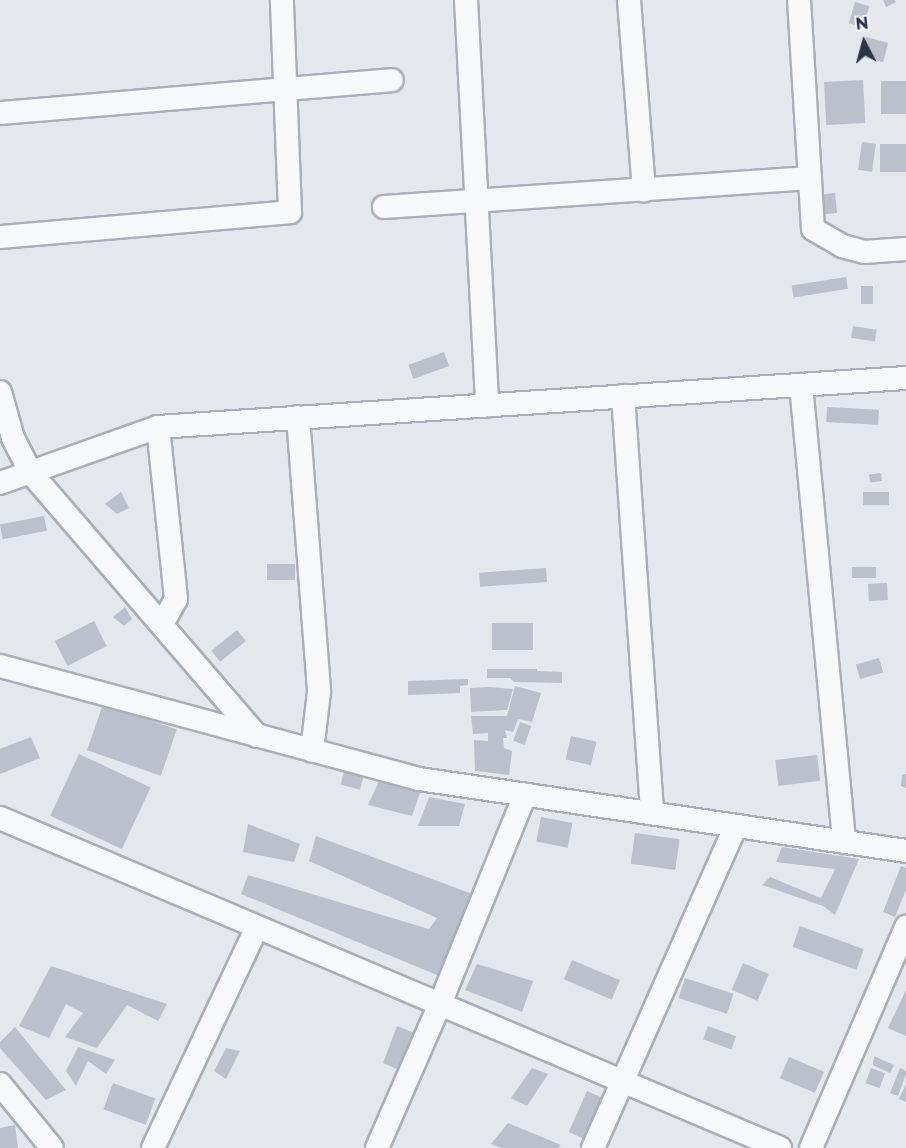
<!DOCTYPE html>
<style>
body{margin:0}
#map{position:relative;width:906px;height:1148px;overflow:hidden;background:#e4e7ec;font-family:Montserrat,sans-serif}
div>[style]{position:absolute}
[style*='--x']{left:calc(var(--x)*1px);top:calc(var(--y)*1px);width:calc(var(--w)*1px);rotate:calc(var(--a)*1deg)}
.building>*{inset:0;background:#bbc0ca;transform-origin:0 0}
.roads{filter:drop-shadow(2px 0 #a9aeb7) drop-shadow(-2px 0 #a9aeb7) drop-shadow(0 2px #a9aeb7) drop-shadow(0 -2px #a9aeb7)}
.street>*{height:22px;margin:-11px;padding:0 11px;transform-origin:11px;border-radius:11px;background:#f7f8fa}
span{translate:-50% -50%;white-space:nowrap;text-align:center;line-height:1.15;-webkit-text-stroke:6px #f4f6f9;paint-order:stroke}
.north{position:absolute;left:834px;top:12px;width:60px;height:60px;-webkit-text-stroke:4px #f4f6f9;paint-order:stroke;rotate:354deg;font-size:16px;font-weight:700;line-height:24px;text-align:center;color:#2b3445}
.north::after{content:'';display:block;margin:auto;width:21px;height:27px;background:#2b3445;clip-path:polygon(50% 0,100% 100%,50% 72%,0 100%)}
</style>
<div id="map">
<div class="building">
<div style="clip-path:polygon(883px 0,895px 0,896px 2px,886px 7px)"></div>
<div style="left:855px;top:2px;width:15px;height:22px;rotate:16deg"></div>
<div style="left:866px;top:37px;width:23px;height:20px;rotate:15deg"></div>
<div style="left:863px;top:80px;width:43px;height:39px;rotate:87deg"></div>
<div style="left:906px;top:81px;width:33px;height:25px;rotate:90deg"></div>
<div style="left:862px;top:142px;width:14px;height:28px;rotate:8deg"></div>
<div style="left:880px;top:144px;width:26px;height:28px"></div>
<div style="left:835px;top:193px;width:20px;height:12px;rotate:84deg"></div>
<div style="left:846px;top:277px;width:12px;height:55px;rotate:81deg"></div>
<div style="left:861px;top:286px;width:12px;height:18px"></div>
<div style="left:853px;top:326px;width:24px;height:12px;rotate:9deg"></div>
<div style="left:444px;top:352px;width:15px;height:38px;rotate:70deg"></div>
<div style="left:827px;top:407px;width:52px;height:15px;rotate:3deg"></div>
<div style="left:881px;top:473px;width:8px;height:12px;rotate:83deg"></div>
<div style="clip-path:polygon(121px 492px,129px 508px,117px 514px,105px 504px)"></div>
<div style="left:863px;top:492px;width:26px;height:13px"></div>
<div style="left:44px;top:516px;width:15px;height:45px;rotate:79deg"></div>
<div style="left:295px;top:564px;width:16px;height:28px;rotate:90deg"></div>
<div style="left:852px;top:567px;width:24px;height:11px"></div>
<div style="left:546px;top:568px;width:14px;height:67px;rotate:86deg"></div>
<div style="left:887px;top:583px;width:17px;height:19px;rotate:87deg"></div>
<div style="clip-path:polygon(125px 607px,132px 619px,124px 626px,113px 617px)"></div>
<div style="left:94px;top:621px;width:28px;height:44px;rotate:63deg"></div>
<div style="left:492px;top:623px;width:41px;height:27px"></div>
<div style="left:237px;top:630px;width:14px;height:33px;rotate:51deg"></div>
<div style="left:879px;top:658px;width:15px;height:24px;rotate:74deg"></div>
<div style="clip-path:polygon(487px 669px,537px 669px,537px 671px,562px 672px,562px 683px,514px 682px,510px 678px,487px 678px)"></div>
<div style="clip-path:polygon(468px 679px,468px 685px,460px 686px,460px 693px,408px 695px,408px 681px)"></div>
<div style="clip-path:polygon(515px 686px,541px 693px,532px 722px,518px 719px,513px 732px,505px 730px,507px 738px,503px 738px,504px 748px,512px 751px,509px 775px,475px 771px,474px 740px,488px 741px,488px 733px,473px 734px,471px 716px,507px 716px)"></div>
<div style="clip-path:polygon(489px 687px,513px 689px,507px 710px,471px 712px,470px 688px)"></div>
<div style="left:103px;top:704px;width:78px;height:49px;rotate:19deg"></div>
<div style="left:520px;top:722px;width:12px;height:20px;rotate:20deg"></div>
<div style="left:571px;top:736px;width:26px;height:24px;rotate:13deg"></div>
<div style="clip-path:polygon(31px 737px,40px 758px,0 774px,0 749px)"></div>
<div style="left:79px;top:754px;width:79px;height:68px;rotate:25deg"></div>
<div style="left:817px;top:755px;width:26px;height:42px;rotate:83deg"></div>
<div style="left:344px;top:772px;width:20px;height:13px;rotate:15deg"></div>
<div style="clip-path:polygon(906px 774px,906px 788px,901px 786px,902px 775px)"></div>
<div style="clip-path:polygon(379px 781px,421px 790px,412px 816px,368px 805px)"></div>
<div style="clip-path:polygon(429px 797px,465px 804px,459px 826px,418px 826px)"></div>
<div style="left:541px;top:817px;width:32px;height:25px;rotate:11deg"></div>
<div style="clip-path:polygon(248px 824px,300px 844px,294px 862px,243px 852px)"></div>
<div style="left:635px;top:833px;width:45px;height:31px;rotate:8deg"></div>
<div style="clip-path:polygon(316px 836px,475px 895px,442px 977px,241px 894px,248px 875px,429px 929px,437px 918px,309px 861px)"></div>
<div style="clip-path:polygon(782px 847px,859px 859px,835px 915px,823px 906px,762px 885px,770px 877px,821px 898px,835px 869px,776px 862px)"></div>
<div style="clip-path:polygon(901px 866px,906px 868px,906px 890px,895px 917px,883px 912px)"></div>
<div style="left:800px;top:926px;width:68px;height:22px;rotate:20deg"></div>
<div style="left:572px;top:960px;width:52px;height:21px;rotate:23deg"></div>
<div style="left:743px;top:963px;width:28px;height:29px;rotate:23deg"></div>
<div style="clip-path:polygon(477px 964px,533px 981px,522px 1012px,465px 990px)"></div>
<div style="clip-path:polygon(51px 966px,167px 1004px,158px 1021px,127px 1005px,97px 1048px,65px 1037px,83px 1013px,66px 1004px,49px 1038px,19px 1026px)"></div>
<div style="left:685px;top:978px;width:51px;height:21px;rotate:18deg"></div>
<div style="clip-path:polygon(906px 990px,906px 1036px,888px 1028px)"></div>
<div style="clip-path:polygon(397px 1026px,414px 1033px,397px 1069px,383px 1063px)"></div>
<div style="left:708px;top:1026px;width:30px;height:14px;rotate:20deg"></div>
<div style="clip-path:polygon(15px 1027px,66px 1090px,46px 1100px,0 1048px,0 1042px)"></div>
<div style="clip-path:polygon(78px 1047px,115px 1060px,106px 1074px,88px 1061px,76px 1086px,66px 1071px)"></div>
<div style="clip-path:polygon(226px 1048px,240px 1051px,226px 1079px,214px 1071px)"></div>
<div style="clip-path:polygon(874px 1056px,894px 1065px,890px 1073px,873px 1065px)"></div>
<div style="left:789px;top:1057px;width:38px;height:23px;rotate:23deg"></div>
<div style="clip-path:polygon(532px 1068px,548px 1074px,527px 1106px,511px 1098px)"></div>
<div style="left:871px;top:1068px;width:15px;height:16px;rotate:20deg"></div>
<div style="clip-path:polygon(900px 1068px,906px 1071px,906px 1074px,898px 1096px,890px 1093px)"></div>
<div style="left:113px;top:1083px;width:45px;height:28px;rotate:20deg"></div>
<div style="clip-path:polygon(906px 1084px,906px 1102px,899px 1099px)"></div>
<div style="left:587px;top:1091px;width:22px;height:45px;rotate:24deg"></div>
<div style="clip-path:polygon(508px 1123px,561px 1145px,558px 1148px,502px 1148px,491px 1144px)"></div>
<div style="clip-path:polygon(15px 1125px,18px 1148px,0 1148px,0 1128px)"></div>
</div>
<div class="roads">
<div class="street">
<div style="--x:466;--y:0;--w:406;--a:87"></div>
<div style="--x:629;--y:0;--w:191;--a:85.5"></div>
<div style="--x:799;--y:0;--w:229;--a:86.5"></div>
<div style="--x:813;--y:229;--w:34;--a:30"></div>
<div style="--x:842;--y:246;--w:23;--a:15"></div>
<div style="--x:864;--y:252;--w:42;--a:-4.1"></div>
<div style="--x:0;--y:113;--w:393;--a:-4.8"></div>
<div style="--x:384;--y:207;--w:427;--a:-3.9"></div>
<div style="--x:0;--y:237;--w:291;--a:-4.9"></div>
<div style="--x:290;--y:212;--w:212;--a:-92.2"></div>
<div style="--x:801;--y:385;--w:459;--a:84.6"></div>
<div style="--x:0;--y:392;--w:48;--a:74.2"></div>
<div style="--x:13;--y:438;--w:39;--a:63"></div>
<div style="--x:31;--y:473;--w:347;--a:49.3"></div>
<div style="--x:623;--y:396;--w:418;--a:86"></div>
<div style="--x:298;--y:417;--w:276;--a:85.6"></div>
<div style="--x:319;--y:692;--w:59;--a:96.8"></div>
<div style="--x:158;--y:427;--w:173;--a:84"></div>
<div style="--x:176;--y:599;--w:29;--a:119"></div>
<div style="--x:0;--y:483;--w:168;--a:-19.5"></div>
<div style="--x:158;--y:427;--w:750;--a:-3.75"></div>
<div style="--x:0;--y:666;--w:434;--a:15.1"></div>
<div style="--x:419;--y:779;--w:492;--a:8.4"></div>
<div style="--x:0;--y:818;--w:847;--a:22.93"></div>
<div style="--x:0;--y:1084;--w:82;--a:50.9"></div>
<div style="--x:153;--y:1148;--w:244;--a:-64.8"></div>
<div style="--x:377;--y:1148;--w:157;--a:-66.4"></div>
<div style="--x:440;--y:1004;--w:226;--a:-67.9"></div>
<div style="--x:593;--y:1148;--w:352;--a:-66.1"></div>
<div style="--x:811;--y:1148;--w:241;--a:-66.7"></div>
</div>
</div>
<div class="north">N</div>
</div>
